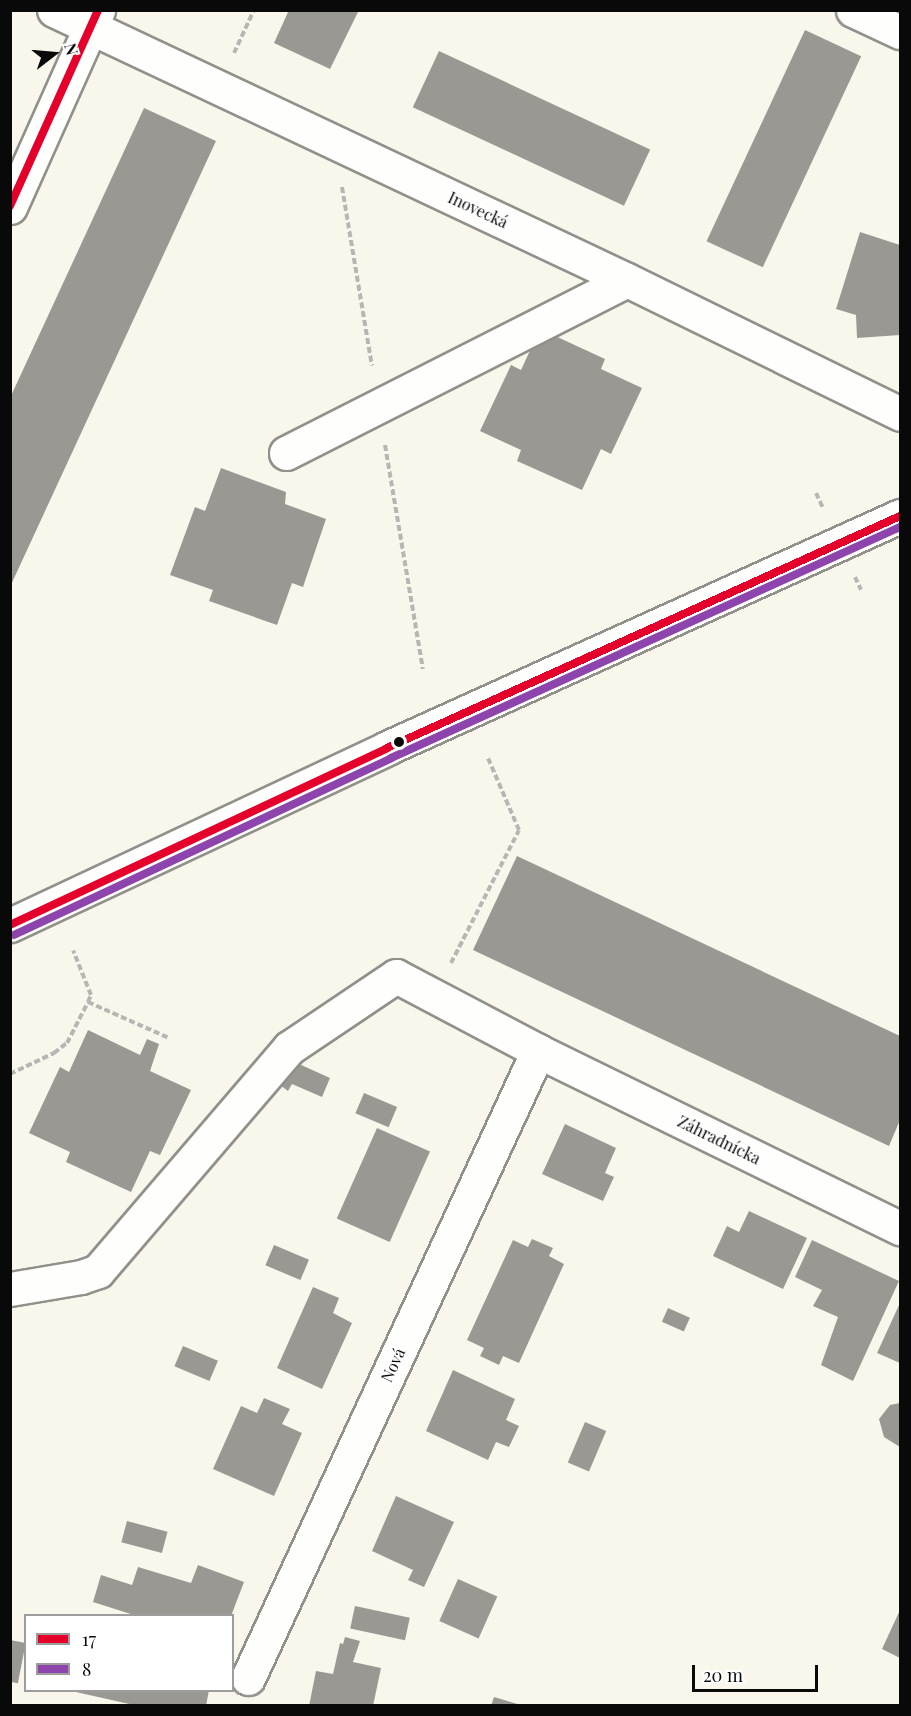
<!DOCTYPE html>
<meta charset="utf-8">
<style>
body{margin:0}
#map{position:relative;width:911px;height:1716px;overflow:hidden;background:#f9f7ec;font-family:"Playfair Display",serif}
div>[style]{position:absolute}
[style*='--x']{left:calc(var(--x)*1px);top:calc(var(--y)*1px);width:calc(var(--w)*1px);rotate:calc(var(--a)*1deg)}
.building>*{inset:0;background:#9a9893;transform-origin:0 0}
.path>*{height:4px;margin-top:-2px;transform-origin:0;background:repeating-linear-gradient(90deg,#b6b6b4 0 6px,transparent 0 9px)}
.roads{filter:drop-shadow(2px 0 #91908b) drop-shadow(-2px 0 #91908b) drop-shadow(0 2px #91908b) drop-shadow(0 -2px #91908b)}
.minor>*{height:33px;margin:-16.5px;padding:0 16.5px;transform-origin:16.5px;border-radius:16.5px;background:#fefefc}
.bus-1>*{height:8px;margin:-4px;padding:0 4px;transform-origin:4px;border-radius:4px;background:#e4002b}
.bus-2>*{height:8px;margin:-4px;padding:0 4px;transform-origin:4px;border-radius:4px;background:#8e44ad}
.dots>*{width:16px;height:16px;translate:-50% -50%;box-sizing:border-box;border:3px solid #fff;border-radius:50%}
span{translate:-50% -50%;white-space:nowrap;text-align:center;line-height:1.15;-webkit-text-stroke:6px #fff;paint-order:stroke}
.street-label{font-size:16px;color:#090909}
.frame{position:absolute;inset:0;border:12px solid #090909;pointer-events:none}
.legend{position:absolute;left:24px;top:1614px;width:210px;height:78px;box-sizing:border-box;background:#fff;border:2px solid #9d9d9d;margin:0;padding:8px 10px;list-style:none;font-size:18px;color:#090909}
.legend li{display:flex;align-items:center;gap:12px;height:30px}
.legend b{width:30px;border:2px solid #9d9d9d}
.north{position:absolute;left:24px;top:24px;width:60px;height:60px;-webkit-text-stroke:4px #fff;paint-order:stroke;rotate:74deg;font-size:16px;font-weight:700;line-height:24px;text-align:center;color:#090909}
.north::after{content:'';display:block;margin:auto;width:21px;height:27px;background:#090909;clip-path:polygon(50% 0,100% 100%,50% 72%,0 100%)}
.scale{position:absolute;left:692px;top:1665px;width:126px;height:27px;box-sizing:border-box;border:3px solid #090909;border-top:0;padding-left:8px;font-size:18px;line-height:21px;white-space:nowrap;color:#090909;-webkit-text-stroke:4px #fff;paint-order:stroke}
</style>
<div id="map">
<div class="building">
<div style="clip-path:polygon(289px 10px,359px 10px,330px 69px,274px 43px)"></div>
<div style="left:805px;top:30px;width:62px;height:233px;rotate:25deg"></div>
<div style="left:439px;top:51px;width:233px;height:62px;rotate:25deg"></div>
<div style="clip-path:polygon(144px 108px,216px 141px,10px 587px,10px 398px)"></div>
<div style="clip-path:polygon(860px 232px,900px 245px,900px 335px,857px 338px,856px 315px,836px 309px)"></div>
<div style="clip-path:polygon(540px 329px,605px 359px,601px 369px,642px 388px,611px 454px,601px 449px,582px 490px,517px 461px,521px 450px,480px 431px,511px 365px,521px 370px)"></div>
<div style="clip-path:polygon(221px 468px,286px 492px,285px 504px,326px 519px,303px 587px,292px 583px,277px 625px,209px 601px,213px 590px,170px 575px,195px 507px,205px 511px)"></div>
<div style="clip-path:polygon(517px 856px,900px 1036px,900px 1120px,889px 1146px,473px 950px)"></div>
<div style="clip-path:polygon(88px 1030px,140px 1055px,147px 1039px,159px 1044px,150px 1071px,191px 1090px,160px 1155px,150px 1151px,131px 1192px,66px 1162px,70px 1152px,29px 1133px,60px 1067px,69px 1072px)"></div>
<div style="clip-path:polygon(299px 1064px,330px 1078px,322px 1097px,292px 1084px,288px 1091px,280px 1085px)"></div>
<div style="left:364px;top:1093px;width:36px;height:22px;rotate:23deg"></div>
<div style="clip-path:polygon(565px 1124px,616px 1148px,605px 1173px,614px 1177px,603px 1201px,542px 1174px)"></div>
<div style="left:377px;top:1128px;width:58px;height:99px;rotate:24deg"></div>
<div style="clip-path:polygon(749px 1211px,807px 1238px,783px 1289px,713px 1256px,727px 1226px,739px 1232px)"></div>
<div style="clip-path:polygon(532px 1239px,553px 1248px,549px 1256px,564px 1264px,519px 1363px,503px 1356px,499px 1365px,480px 1356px,484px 1348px,467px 1340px,513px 1240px,528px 1247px)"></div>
<div style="clip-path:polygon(812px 1240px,899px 1281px,853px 1381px,821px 1365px,838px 1317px,813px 1306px,822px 1290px,795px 1277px)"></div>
<div style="left:274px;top:1245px;width:38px;height:22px;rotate:23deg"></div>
<div style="clip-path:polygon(313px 1287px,339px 1298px,333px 1313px,352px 1323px,322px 1389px,277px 1368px)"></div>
<div style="clip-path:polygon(900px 1303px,900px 1363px,877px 1353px)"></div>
<div style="left:668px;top:1308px;width:24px;height:15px;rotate:24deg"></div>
<div style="left:183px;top:1346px;width:38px;height:22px;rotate:23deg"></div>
<div style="clip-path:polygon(453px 1370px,515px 1399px,506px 1420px,519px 1426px,509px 1447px,496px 1442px,488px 1460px,426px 1431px)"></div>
<div style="clip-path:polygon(264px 1398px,290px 1409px,282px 1424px,302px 1433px,274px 1496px,213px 1469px,241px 1406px,257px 1413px)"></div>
<div style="clip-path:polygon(900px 1403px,900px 1447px,884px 1437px,879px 1419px,890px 1405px)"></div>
<div style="left:585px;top:1422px;width:23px;height:44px;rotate:23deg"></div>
<div style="clip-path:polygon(396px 1496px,454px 1522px,424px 1587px,408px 1580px,413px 1570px,372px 1551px)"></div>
<div style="left:127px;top:1521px;width:42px;height:22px;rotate:15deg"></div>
<div style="clip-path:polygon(198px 1565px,244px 1582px,231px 1616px,137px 1616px,93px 1602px,101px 1575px,132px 1585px,138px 1567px,191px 1583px)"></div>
<div style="left:458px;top:1579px;width:43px;height:46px;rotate:24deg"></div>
<div style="left:355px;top:1606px;width:56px;height:23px;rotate:12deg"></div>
<div style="clip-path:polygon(900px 1610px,900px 1658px,882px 1649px)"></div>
<div style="clip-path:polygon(345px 1637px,360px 1641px,353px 1662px,381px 1668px,373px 1706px,309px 1706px,316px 1671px,333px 1674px,340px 1643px,343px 1644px)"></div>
<div style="left:10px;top:1640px;width:16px;height:41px;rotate:11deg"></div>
<div style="clip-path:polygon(67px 1690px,209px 1690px,206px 1706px,138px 1706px)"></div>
<div style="clip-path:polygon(494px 1697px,521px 1705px,520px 1706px,491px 1706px)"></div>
</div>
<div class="path">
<div style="--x:234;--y:53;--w:47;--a:-65.1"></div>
<div style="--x:342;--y:187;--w:181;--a:80.5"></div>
<div style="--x:385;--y:445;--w:227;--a:80.4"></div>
<div style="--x:816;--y:493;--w:17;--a:65"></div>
<div style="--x:855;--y:577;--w:14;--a:65"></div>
<div style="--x:451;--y:963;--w:149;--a:-62.9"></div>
<div style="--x:519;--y:830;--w:78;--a:-113.3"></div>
<div style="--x:88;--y:1002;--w:89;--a:24"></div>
<div style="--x:10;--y:1074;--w:49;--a:-25.5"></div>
<div style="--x:54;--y:1053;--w:16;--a:-38"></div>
<div style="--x:67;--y:1043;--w:46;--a:-62.9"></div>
<div style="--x:88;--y:1002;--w:8;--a:-67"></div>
<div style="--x:91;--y:995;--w:48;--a:-111.8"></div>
</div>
<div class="roads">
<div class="minor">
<div style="--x:54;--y:10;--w:633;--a:25.23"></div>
<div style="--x:627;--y:280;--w:304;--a:26.1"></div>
<div style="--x:853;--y:10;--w:52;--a:25.1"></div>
<div style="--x:10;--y:207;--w:216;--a:-65.9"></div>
<div style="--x:286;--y:453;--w:382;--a:-26.9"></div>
<div style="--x:10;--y:925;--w:416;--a:-25.1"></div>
<div style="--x:387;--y:748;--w:563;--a:-24.33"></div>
<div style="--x:10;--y:1289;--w:72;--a:-9.6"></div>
<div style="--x:81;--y:1277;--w:18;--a:-19"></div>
<div style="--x:98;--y:1271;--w:294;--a:-49.4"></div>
<div style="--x:289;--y:1048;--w:129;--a:-33.9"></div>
<div style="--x:396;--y:976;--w:161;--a:27.8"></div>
<div style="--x:538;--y:1051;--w:403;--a:26.1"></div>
<div style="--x:248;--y:1678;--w:691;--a:-65.18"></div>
</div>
</div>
<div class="bus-1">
<div style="--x:10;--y:206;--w:215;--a:-65.8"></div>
<div style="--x:10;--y:925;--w:416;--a:-25.1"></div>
<div style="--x:387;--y:748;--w:563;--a:-24.33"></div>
</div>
<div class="bus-2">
<div style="--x:14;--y:935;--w:416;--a:-25.1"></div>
<div style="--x:391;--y:758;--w:559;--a:-24.41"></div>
</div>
<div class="dots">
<div style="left:399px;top:742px;background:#090909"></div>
</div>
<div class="street-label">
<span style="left:478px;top:210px;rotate:25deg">Inovecká</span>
<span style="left:719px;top:1140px;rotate:26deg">Záhradnícka</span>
<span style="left:393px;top:1365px;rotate:-65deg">Nová</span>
</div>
<div class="frame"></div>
<ul class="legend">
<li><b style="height:8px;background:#e4002b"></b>17</li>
<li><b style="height:8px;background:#8e44ad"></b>8</li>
</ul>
<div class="north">N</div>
<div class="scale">20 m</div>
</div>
